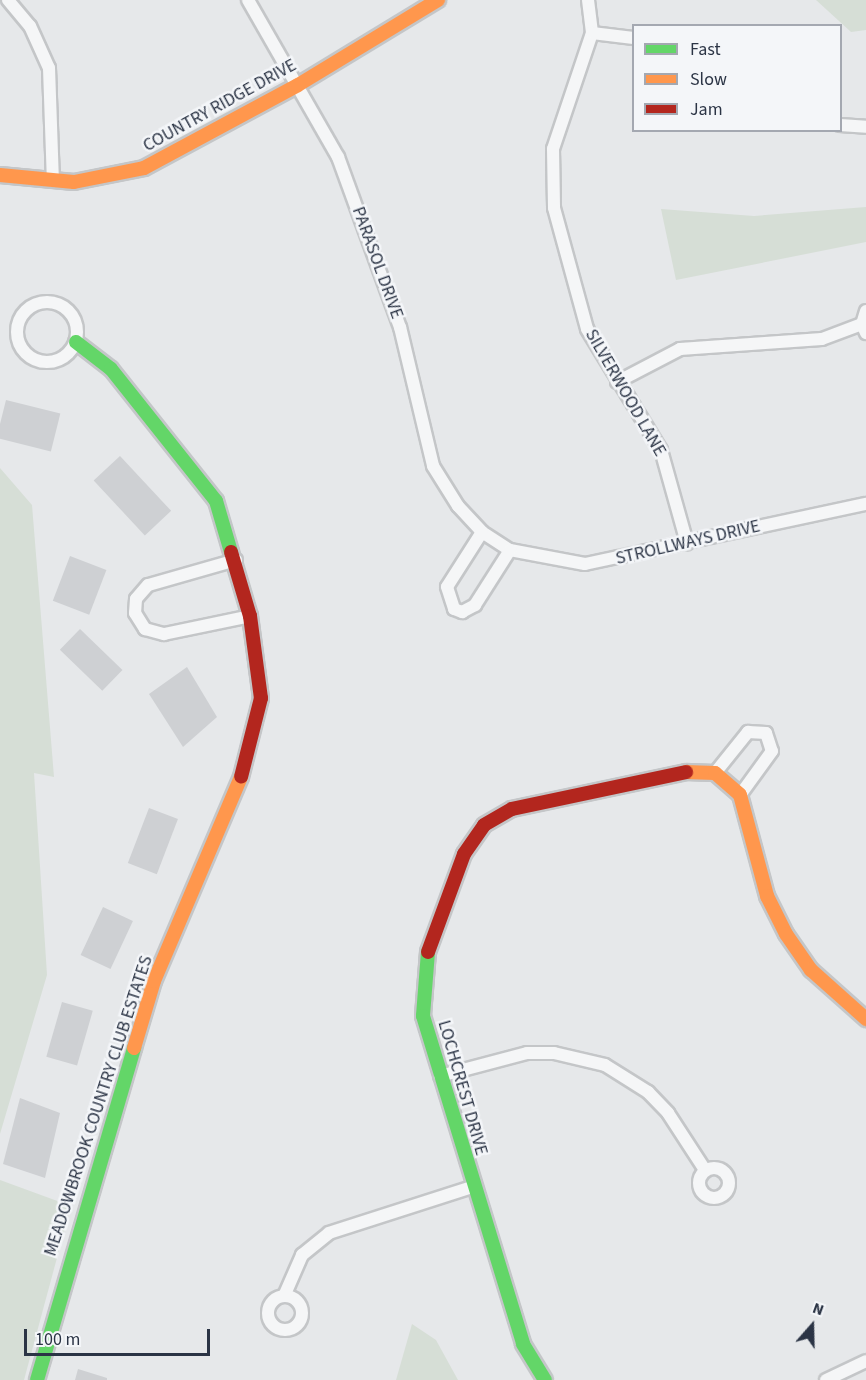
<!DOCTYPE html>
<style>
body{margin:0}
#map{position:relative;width:866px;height:1380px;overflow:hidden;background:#e6e8ea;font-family:"Source Sans 3",sans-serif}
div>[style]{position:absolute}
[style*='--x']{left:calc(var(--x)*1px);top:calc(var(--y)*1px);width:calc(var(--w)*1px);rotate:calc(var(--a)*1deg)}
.green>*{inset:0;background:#d6ded6}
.building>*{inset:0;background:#ced0d3;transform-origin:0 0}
.roads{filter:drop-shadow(2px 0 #c4c6c8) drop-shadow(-2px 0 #c4c6c8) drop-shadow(0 2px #c4c6c8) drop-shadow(0 -2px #c4c6c8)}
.street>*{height:12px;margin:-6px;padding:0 6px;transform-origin:6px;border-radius:6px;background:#f5f6f7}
.street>.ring{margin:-6px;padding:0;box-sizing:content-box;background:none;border:12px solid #f5f6f7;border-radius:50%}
.fast>*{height:14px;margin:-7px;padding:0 7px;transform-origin:7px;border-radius:7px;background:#63d668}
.slow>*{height:14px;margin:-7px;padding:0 7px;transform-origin:7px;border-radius:7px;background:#ff974d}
.jam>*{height:14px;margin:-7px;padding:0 7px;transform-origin:7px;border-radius:7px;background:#b3261e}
span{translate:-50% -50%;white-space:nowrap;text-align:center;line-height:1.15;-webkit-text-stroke:5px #f4f6f9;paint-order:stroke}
.street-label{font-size:18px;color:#2b3445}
.legend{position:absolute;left:632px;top:24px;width:210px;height:108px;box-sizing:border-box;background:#f4f6f9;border:2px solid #a4a8b1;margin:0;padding:8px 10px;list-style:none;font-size:18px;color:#2b3445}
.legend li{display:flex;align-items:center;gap:12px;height:30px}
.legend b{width:30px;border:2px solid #a4a8b1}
.north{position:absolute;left:782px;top:1296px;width:60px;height:60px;-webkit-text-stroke:4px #f4f6f9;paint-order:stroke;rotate:20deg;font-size:16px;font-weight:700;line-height:24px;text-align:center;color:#2b3445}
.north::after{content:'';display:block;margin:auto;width:21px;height:27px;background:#2b3445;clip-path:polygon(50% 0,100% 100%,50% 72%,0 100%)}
.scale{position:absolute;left:24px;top:1329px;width:186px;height:27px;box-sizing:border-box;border:3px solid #2b3445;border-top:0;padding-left:8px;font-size:18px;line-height:21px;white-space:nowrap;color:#2b3445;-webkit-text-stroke:4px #f4f6f9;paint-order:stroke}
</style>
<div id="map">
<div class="green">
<div style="clip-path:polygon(816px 0,866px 0,866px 30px,851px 32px)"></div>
<div style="clip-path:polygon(866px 207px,866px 242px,676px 280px,661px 209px,754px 216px)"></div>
<div style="clip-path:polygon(0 468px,32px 505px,54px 777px,34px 773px,47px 975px,0 1134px)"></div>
<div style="clip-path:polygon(0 1180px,71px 1206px,24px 1380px,0 1380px)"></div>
<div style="clip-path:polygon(412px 1324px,436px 1340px,458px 1380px,396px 1380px)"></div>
</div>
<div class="building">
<div style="left:6px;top:400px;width:56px;height:39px;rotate:14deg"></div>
<div style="left:120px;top:456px;width:75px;height:36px;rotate:47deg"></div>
<div style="left:70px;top:556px;width:39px;height:48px;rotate:21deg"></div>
<div style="left:80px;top:629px;width:59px;height:29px;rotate:44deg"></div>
<div style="clip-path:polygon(187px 667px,217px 717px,183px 747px,149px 694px)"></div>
<div style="left:149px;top:808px;width:31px;height:59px;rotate:21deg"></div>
<div style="left:103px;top:907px;width:33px;height:53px;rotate:25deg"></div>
<div style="left:62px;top:1002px;width:32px;height:57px;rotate:16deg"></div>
<div style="clip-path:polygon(20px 1098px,60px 1113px,45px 1178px,3px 1164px)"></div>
<div style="clip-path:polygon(78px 1369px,107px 1378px,107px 1380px,75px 1380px)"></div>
</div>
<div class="roads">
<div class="street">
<div style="--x:8;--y:0;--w:34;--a:50"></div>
<div style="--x:30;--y:26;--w:46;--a:65.7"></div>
<div style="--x:49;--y:68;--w:113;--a:88"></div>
<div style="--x:248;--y:0;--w:181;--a:60.2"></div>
<div style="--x:338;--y:157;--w:181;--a:70"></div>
<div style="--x:400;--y:327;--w:143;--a:76.6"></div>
<div style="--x:433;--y:466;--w:47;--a:58"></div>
<div style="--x:458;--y:506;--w:35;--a:47"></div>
<div style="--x:482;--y:532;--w:33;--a:33"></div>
<div style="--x:510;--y:550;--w:76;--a:10.6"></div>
<div style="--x:585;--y:564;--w:287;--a:-12.1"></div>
<div style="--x:588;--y:0;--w:33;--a:83"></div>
<div style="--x:592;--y:33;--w:122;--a:108.6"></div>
<div style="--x:553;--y:149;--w:59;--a:89"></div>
<div style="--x:554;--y:208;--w:125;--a:74.7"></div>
<div style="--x:587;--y:329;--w:142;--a:58.6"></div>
<div style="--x:661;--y:450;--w:97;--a:74.4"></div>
<div style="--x:592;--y:33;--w:42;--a:6.8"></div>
<div style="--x:840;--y:125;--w:26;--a:4"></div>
<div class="ring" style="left:17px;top:302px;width:48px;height:48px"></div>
<div style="--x:866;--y:311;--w:14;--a:107"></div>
<div style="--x:862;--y:324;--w:10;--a:66"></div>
<div style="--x:617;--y:382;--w:71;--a:-27.6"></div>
<div style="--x:680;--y:349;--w:142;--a:-4"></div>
<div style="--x:822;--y:339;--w:43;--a:-20.6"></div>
<div style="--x:482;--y:532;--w:65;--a:122.5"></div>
<div style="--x:447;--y:587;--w:23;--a:72"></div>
<div style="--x:454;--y:609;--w:9;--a:21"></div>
<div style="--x:462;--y:612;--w:15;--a:-28"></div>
<div style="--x:475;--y:605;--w:65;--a:-57.5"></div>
<div style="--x:236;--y:560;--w:91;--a:164.1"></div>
<div style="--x:148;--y:585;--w:18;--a:131"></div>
<div style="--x:136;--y:599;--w:14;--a:94"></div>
<div style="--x:135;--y:613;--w:19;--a:58"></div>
<div style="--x:145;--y:629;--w:20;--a:15"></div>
<div style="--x:164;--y:634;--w:88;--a:-11.8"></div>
<div style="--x:715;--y:773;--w:53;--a:-51.2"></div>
<div style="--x:748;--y:732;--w:18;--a:3"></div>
<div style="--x:766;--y:733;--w:19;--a:72"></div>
<div style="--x:772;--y:751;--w:54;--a:126"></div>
<div style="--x:440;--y:1076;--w:90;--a:-14.8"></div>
<div style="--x:527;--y:1053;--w:27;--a:0"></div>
<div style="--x:554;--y:1053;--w:52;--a:13.2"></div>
<div style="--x:605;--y:1065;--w:51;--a:32.1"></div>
<div style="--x:648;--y:1092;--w:29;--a:46"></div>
<div style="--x:668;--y:1113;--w:68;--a:57"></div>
<div class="ring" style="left:699px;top:1168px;width:18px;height:18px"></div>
<div style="--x:285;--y:1294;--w:43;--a:-66.4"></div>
<div style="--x:302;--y:1255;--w:35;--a:-39"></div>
<div style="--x:329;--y:1233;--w:150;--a:-17.8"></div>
<div class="ring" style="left:268px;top:1296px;width:22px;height:22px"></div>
<div style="--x:826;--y:1380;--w:44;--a:-25.4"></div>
</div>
<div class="fast">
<div style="--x:76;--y:342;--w:44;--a:37.6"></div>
<div style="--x:111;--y:369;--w:169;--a:51.5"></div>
<div style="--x:216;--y:501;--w:53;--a:73.6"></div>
<div style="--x:428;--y:952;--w:64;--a:94.5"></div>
<div style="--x:423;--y:1016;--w:343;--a:73"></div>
<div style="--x:523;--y:1344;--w:42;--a:58.6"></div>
<div style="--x:37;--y:1380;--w:346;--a:-73.7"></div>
</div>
<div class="slow">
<div style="--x:0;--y:175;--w:74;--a:5.4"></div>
<div style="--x:74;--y:182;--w:71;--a:-11.3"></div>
<div style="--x:144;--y:168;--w:175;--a:-28.3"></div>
<div style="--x:298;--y:85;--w:164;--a:-31.3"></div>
<div style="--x:686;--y:772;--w:29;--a:2"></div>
<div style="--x:715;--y:773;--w:33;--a:41"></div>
<div style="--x:740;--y:795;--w:105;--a:75"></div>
<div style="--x:767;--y:896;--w:42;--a:63.4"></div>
<div style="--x:786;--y:934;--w:44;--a:55.2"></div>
<div style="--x:811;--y:970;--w:74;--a:41.7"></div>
<div style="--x:134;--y:1048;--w:70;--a:-73.4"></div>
<div style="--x:154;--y:981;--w:222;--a:-66.9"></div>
</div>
<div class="jam">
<div style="--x:231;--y:552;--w:67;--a:73.5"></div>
<div style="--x:250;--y:616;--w:83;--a:82.4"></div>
<div style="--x:261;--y:698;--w:81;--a:104.2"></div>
<div style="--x:428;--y:952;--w:104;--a:-69.8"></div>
<div style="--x:464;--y:854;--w:35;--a:-55"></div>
<div style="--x:484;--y:825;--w:32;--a:-30"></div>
<div style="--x:512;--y:809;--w:178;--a:-12"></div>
</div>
</div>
<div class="street-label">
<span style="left:220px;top:106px;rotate:-29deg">COUNTRY RIDGE DRIVE</span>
<span style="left:377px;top:263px;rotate:70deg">PARASOL DRIVE</span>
<span style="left:625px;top:393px;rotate:60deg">SILVERWOOD LANE</span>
<span style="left:688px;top:543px;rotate:-13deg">STROLLWAYS DRIVE</span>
<span style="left:462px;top:1088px;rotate:74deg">LOCHCREST DRIVE</span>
<span style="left:99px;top:1106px;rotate:-72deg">MEADOWBROOK COUNTRY CLUB ESTATES</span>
</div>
<ul class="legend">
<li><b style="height:8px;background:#63d668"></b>Fast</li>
<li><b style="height:8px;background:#ff974d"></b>Slow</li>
<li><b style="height:8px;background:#b3261e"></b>Jam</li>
</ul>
<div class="north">N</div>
<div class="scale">100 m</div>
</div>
